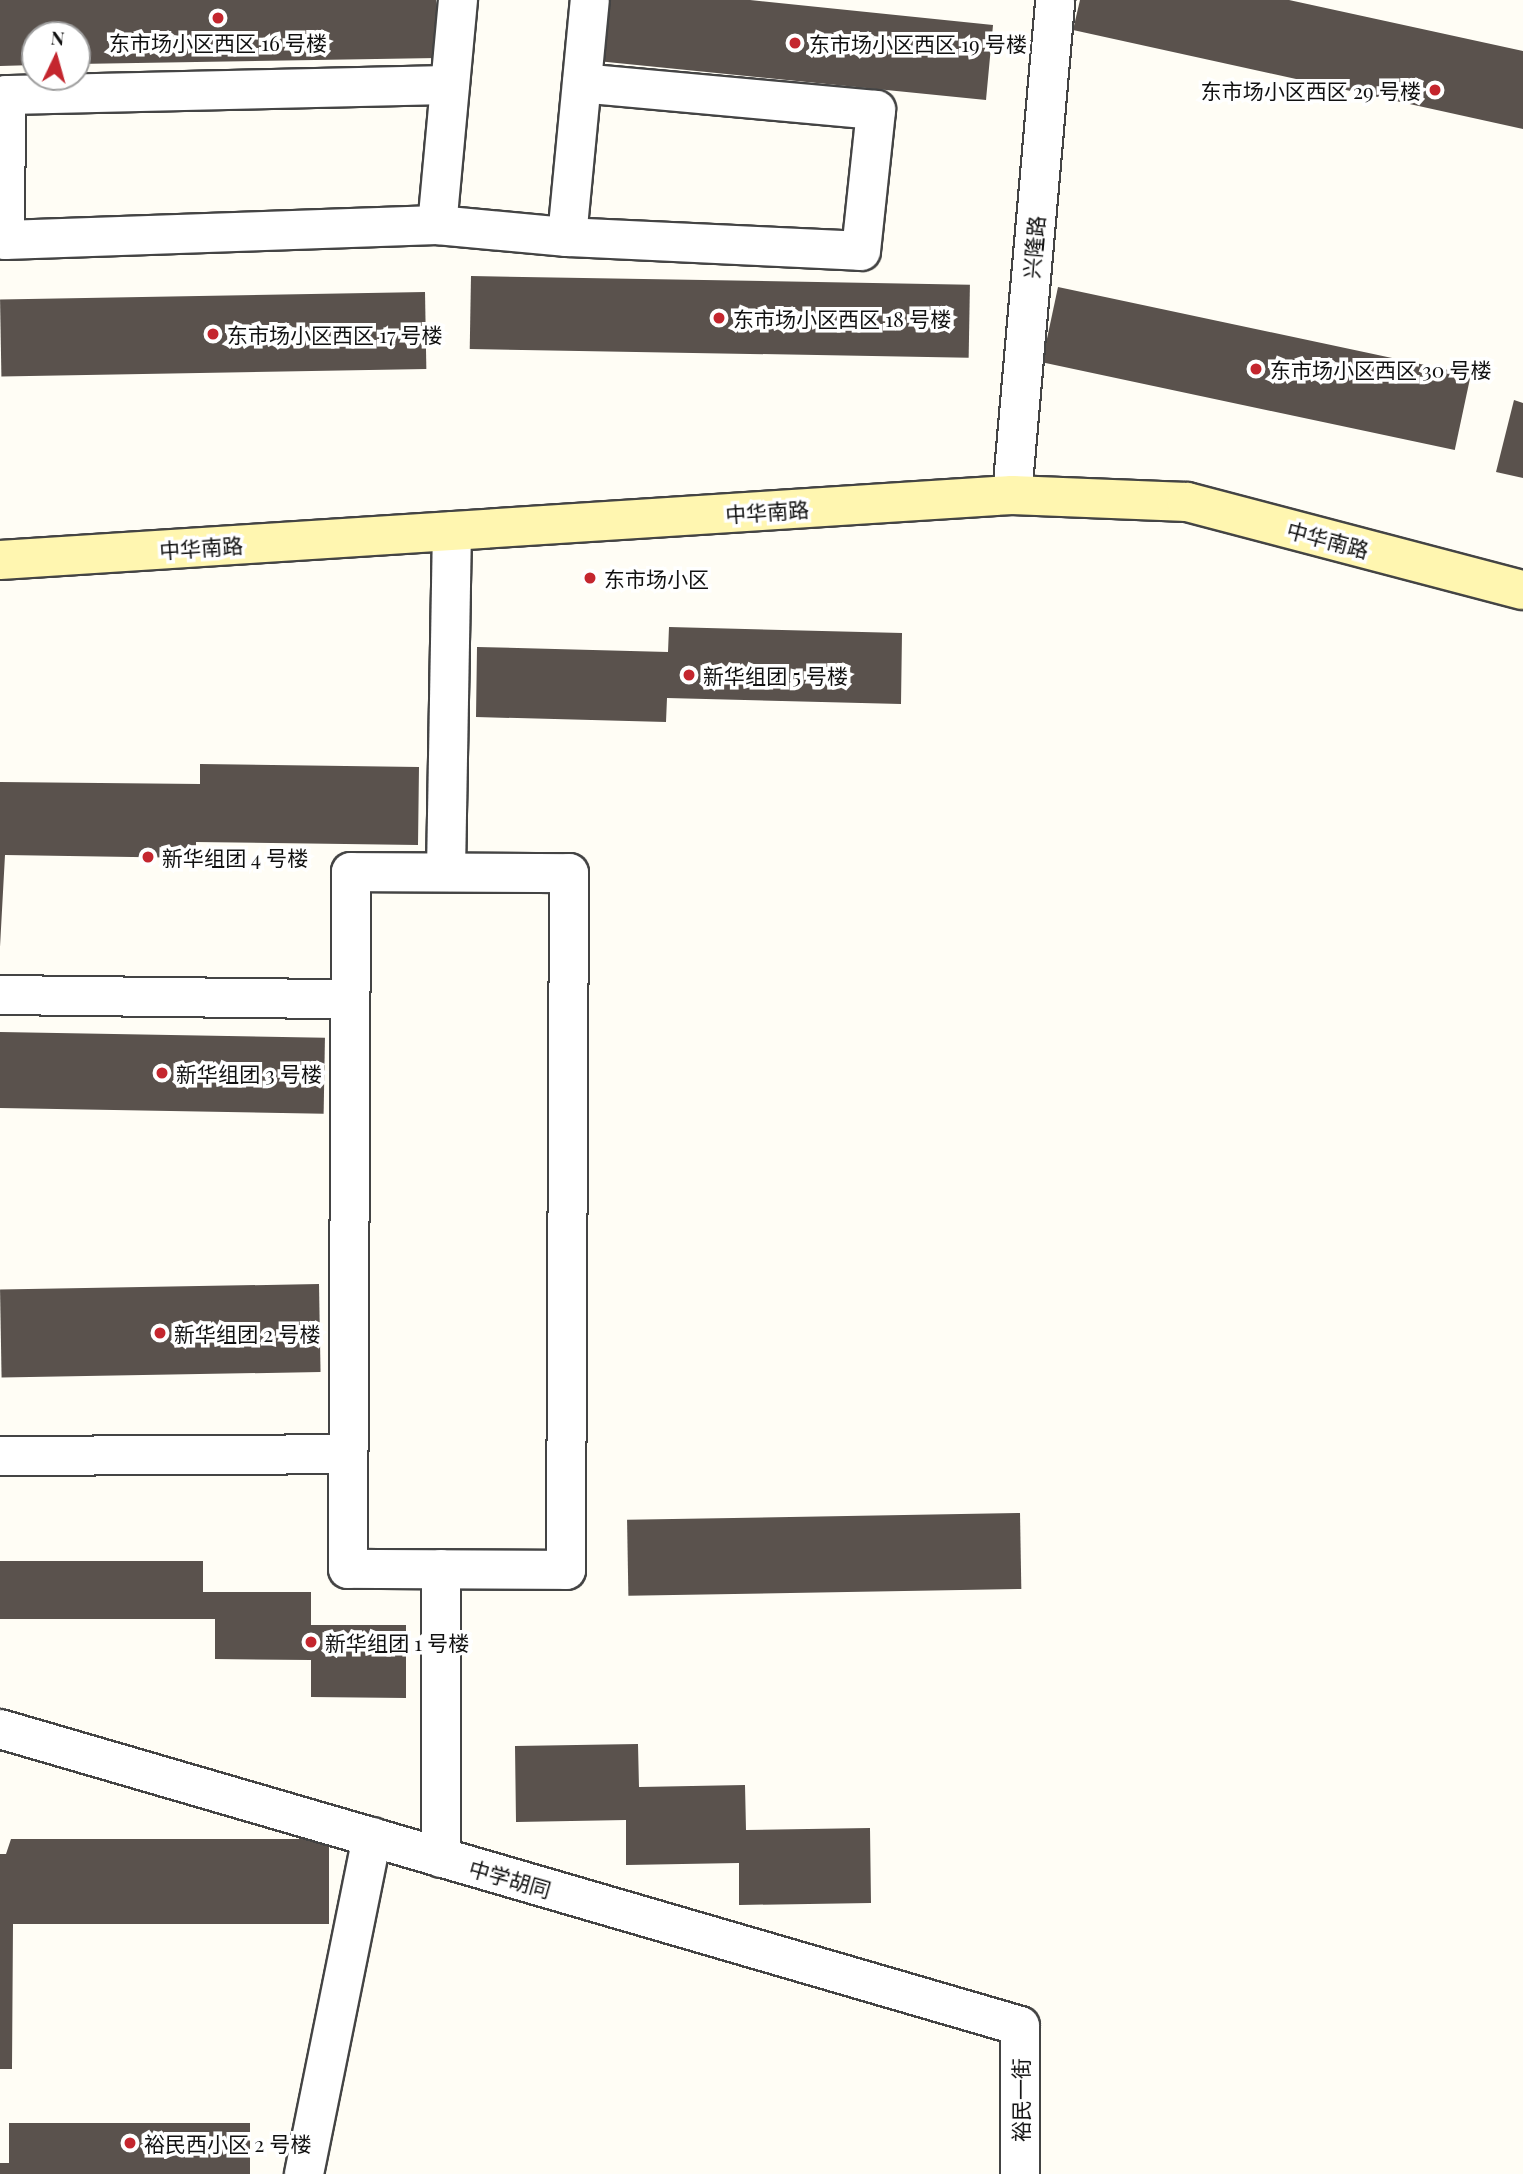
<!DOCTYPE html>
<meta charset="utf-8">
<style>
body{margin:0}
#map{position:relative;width:1523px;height:2174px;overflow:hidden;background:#fffdf5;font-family:"Playfair Display","Noto Sans SC",serif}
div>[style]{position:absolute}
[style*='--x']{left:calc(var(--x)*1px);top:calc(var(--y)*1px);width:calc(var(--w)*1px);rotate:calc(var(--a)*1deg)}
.building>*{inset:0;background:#5a524d;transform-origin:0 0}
.roads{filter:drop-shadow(2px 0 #444) drop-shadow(-2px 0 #444) drop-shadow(0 2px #444) drop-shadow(0 -2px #444)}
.minor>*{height:38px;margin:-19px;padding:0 19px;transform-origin:19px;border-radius:19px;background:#fff}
.secondary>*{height:38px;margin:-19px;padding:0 19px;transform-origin:19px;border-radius:19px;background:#fff6b0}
.dots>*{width:19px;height:19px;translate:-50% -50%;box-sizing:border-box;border:4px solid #fff;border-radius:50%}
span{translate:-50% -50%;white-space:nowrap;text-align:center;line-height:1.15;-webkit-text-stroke:7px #fff;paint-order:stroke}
.poi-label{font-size:21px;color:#111}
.left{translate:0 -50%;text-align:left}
.right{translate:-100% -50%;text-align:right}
.street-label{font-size:21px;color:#111}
.north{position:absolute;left:21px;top:21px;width:70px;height:70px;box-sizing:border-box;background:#fff;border:2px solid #a0a0a0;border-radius:50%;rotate:5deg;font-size:19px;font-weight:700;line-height:28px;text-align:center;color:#111}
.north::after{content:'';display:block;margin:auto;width:24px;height:32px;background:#c4262e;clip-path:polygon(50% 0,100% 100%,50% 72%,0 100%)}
</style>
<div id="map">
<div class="building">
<div style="clip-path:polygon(0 0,436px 0,437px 58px,77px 64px,77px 35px,35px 35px,35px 65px,0 66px)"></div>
<div style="clip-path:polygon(603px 0,750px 0,993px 25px,986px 100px,597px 61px)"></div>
<div style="clip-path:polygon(1080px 0,1289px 0,1523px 51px,1523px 129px,1073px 30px)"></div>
<div style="left:471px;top:276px;width:499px;height:73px;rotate:1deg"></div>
<div style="left:1058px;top:287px;width:422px;height:77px;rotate:12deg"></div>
<div style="left:425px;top:292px;width:77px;height:425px;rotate:89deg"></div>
<div style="clip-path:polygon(1514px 400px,1523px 403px,1523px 478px,1496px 472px)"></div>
<div style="clip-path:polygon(669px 627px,902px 633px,901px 704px,667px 698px,666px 722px,476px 717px,477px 647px,668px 652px)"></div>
<div style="clip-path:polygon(200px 764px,419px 767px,418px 845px,196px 842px,196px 858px,5px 855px,0 947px,0 782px,200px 784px)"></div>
<div style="left:0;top:1032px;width:325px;height:76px;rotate:1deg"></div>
<div style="left:319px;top:1284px;width:88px;height:319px;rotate:89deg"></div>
<div style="left:1020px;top:1513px;width:76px;height:393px;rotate:89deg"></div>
<div style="clip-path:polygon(0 1561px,203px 1561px,203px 1592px,311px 1592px,311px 1625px,406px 1625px,406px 1698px,311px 1697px,311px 1660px,215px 1659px,215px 1619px,0 1619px)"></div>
<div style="clip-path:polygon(638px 1744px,639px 1787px,745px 1785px,746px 1830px,870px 1828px,871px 1903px,739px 1905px,739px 1863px,626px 1865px,626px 1820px,516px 1822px,515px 1746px)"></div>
<div style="clip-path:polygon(11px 1839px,329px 1839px,329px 1924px,13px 1924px,12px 2069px,0 2069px,0 1854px,6px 1854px)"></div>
<div style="clip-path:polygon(9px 2123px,250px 2123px,250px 2174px,0 2174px,0 2163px,9px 2163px)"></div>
</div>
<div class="roads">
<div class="minor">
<div style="--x:458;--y:0;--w:226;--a:95.3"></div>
<div style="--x:437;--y:225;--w:131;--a:5.3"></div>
<div style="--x:567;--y:237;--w:238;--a:-84.5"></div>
<div style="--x:437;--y:225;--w:432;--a:178"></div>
<div style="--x:5;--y:240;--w:145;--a:-89.6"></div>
<div style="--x:6;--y:95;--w:444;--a:-1.3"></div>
<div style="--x:567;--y:237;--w:294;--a:2.7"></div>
<div style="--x:861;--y:251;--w:142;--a:-83.9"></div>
<div style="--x:876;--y:110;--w:295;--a:-174.8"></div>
<div style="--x:1012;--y:495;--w:497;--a:-85"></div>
<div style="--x:351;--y:872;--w:218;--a:0.3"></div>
<div style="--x:569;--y:873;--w:697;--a:90.25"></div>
<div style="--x:566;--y:1570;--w:218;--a:-179.7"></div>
<div style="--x:348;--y:1569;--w:697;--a:-89.75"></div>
<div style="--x:446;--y:872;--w:341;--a:-89"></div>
<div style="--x:0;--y:995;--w:350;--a:0.7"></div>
<div style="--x:0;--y:1456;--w:348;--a:-0.3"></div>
<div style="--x:0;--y:1729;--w:1062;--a:16.23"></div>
<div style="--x:1020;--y:2026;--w:148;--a:90"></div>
<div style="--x:441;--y:1858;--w:289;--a:-90"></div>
<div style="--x:304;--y:2174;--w:344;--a:-78.6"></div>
</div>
<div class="secondary">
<div style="--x:0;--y:560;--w:1014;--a:-3.68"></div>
<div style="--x:1012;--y:495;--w:175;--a:2.3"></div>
<div style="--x:1187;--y:502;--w:347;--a:14.7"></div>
</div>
</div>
<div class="dots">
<div style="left:218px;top:18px;background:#c4262e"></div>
<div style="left:795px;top:43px;background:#c4262e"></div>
<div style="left:1435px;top:90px;background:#c4262e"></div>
<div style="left:719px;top:318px;background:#c4262e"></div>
<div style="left:213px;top:334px;background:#c4262e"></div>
<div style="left:1256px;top:369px;background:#c4262e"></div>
<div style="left:590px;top:578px;background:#c4262e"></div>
<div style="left:689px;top:675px;background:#c4262e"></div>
<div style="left:148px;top:857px;background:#c4262e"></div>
<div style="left:162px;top:1073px;background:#c4262e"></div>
<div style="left:160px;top:1333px;background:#c4262e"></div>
<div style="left:311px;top:1642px;background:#c4262e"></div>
<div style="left:130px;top:2143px;background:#c4262e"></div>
</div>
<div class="poi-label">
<span style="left:218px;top:42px">东市场小区西区 16 号楼</span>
<span class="left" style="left:809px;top:43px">东市场小区西区 19 号楼</span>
<span class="right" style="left:1421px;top:90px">东市场小区西区 29 号楼</span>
<span class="left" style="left:733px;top:318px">东市场小区西区 18 号楼</span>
<span class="left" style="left:227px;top:334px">东市场小区西区 17 号楼</span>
<span class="left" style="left:1270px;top:369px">东市场小区西区 30 号楼</span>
<span class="left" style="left:604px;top:578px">东市场小区</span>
<span class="left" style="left:703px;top:675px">新华组团 5 号楼</span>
<span class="left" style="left:162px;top:857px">新华组团 4 号楼</span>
<span class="left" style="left:176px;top:1073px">新华组团 3 号楼</span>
<span class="left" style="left:174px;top:1333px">新华组团 2 号楼</span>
<span class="left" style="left:325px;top:1642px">新华组团 1 号楼</span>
<span class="left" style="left:144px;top:2143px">裕民西小区 2 号楼</span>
</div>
<div class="street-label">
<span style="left:1033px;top:247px;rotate:-85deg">兴隆路</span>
<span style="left:767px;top:511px;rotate:-4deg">中华南路</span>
<span style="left:1328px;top:539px;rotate:15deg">中华南路</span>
<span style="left:201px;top:547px;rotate:-4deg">中华南路</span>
<span style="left:510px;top:1878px;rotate:16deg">中学胡同</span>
<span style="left:1020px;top:2100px;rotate:-90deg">裕民一街</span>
</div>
<div class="north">N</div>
</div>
